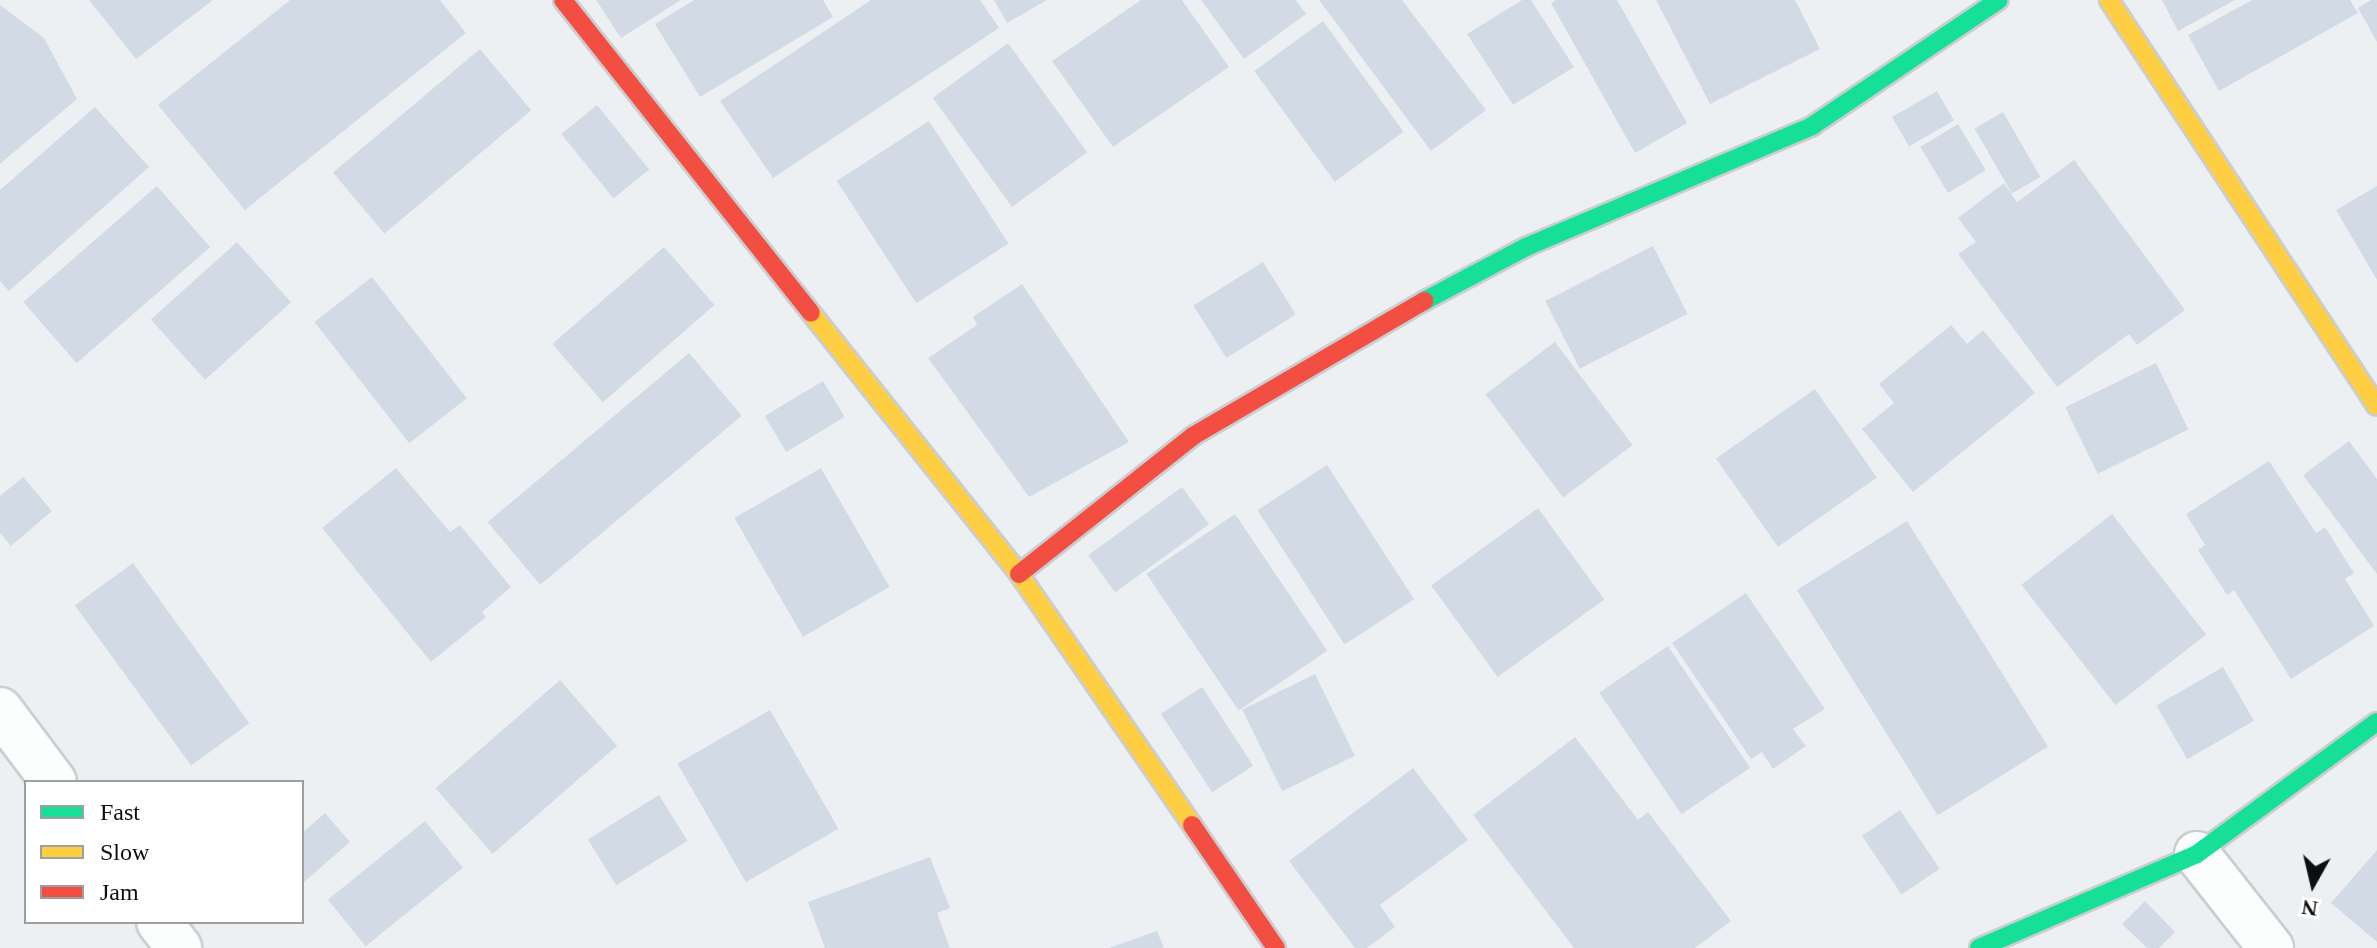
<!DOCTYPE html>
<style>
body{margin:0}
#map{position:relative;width:2377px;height:948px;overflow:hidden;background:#edf0f3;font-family:Georgia,serif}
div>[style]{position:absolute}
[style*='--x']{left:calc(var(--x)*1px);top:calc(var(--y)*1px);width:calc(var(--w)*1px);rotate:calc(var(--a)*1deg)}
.building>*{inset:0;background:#d2dbe5;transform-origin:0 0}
.roads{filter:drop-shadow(2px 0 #cbcdd0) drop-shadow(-2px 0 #cbcdd0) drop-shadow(0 2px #cbcdd0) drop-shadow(0 -2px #cbcdd0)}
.street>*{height:44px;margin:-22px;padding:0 22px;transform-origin:22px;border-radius:22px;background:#fcfdfd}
.fast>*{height:18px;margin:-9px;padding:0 9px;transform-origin:9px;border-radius:9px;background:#16e098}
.slow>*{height:18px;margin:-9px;padding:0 9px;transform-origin:9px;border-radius:9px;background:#ffcf43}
.jam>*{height:18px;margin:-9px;padding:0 9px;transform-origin:9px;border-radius:9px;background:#f24e42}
span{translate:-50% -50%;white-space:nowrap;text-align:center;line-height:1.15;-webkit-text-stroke:8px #fff;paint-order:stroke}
.legend{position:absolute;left:24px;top:780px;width:280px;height:144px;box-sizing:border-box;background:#fff;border:2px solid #9e9f9f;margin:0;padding:10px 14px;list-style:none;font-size:24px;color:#0c0e10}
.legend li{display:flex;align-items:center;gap:16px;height:40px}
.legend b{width:40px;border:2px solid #9e9f9f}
.north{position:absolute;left:2273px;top:844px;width:80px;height:80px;-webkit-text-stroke:6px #fff;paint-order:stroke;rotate:188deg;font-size:22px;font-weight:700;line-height:32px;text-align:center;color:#0c0e10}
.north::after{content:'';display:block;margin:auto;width:28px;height:36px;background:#0c0e10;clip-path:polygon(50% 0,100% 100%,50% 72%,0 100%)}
</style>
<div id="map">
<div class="building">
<div style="clip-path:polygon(89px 0,213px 0,136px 59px)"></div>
<div style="clip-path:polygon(290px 0,440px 0,466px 33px,245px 210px,158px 105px)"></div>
<div style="clip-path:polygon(596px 0,681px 0,621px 38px)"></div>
<div style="clip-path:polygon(694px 0,823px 0,833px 17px,700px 97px,655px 24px)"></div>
<div style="clip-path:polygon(871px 0,980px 0,999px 28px,773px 178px,720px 101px)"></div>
<div style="clip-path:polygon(994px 0,1047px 0,1007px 23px)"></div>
<div style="clip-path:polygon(1141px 0,1182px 0,1229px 67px,1113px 147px,1052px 61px)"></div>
<div style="clip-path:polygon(1201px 0,1296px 0,1306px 14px,1244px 59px)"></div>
<div style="clip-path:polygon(1319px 0,1402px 0,1486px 110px,1431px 151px)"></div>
<div style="clip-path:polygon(1522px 0,1531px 0,1574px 67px,1513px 105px,1467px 34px)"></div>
<div style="clip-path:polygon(1556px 0,1617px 0,1687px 123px,1635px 153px,1551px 3px)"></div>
<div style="clip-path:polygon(1656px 0,1795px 0,1820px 49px,1710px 104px)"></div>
<div style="clip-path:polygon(2162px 0,2235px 0,2178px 31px)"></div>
<div style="clip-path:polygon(2252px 0,2350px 0,2358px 13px,2219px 91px,2188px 35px)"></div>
<div style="clip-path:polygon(2371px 0,2377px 0,2377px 42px,2358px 8px)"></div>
<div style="clip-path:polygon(0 5px,44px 38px,77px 99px,0 164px)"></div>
<div style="left:1323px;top:21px;width:137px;height:85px;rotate:54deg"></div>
<div style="left:1008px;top:43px;width:135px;height:93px;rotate:54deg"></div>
<div style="left:480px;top:49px;width:80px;height:192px;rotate:50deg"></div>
<div style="left:1937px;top:91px;width:34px;height:52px;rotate:60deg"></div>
<div style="left:597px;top:105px;width:83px;height:46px;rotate:51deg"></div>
<div style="clip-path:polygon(95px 107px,149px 167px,9px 291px,0 281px,0 190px)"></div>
<div style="left:2003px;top:112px;width:75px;height:33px;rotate:60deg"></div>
<div style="left:929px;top:121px;width:146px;height:110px;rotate:57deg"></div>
<div style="left:1958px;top:124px;width:54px;height:44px;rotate:59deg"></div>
<div style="clip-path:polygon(2074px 160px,2185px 310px,2137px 345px,2129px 334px,2057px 387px,1958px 254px,1976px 242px,1958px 218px,2004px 183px,2017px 202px)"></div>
<div style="left:157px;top:186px;width:81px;height:177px;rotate:49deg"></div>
<div style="clip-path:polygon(2377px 186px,2377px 280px,2336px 210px)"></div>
<div style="left:237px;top:242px;width:81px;height:116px;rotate:48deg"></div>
<div style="left:1653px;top:246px;width:76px;height:121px;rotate:63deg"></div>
<div style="left:664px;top:247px;width:77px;height:148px;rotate:49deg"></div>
<div style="left:1263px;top:262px;width:62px;height:82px;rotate:58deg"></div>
<div style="left:372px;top:277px;width:154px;height:73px;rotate:52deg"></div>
<div style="clip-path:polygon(1022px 284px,1129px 442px,1029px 497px,928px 358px,977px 325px,973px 317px)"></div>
<div style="clip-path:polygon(1951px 325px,1967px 344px,1983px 330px,2035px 393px,1913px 492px,1862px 429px,1894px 403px,1879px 384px)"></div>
<div style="left:1555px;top:342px;width:129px;height:87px;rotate:53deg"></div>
<div style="left:689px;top:353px;width:82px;height:263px;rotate:50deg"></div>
<div style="left:2156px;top:363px;width:74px;height:101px;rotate:64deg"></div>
<div style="left:823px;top:381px;width:42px;height:68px;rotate:59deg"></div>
<div style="left:1815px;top:389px;width:108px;height:121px;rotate:55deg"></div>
<div style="clip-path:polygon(2349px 441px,2377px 479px,2377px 574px,2303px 475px)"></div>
<div style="clip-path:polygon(2269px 461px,2316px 533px,2325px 527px,2354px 573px,2345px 579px,2374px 626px,2291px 679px,2234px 590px,2227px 595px,2198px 550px,2205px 545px,2186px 514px)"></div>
<div style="left:1327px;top:465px;width:160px;height:83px;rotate:57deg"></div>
<div style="clip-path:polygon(396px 468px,450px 532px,460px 525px,511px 587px,482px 612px,486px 617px,431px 662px,322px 528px)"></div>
<div style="left:821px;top:468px;width:137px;height:100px;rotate:60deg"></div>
<div style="clip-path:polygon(23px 477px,52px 511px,11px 546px,0 533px,0 496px)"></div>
<div style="left:1182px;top:487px;width:46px;height:116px;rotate:54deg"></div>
<div style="left:1538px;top:508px;width:113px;height:132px;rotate:54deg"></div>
<div style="left:1235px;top:514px;width:165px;height:107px;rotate:56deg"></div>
<div style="left:2112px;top:514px;width:153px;height:115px;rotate:52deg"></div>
<div style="left:1907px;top:521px;width:266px;height:130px;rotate:58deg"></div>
<div style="left:133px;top:563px;width:198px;height:72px;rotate:54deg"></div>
<div style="clip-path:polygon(1746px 593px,1825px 709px,1793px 729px,1806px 746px,1773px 769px,1762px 752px,1751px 759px,1672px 643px)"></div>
<div style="left:1668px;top:646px;width:147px;height:83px;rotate:56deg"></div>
<div style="left:2223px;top:667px;width:62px;height:77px;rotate:60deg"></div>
<div style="left:1315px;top:674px;width:91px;height:81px;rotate:64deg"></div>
<div style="left:560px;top:680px;width:87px;height:165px;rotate:49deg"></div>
<div style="left:1202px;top:687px;width:94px;height:49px;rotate:57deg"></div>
<div style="left:770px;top:710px;width:137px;height:107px;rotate:60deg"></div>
<div style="clip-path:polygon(1575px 737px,1638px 820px,1648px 812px,1731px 921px,1695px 948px,1574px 948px,1473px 815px)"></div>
<div style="clip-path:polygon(1413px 768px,1468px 840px,1380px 905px,1395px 927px,1367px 948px,1355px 948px,1289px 861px)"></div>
<div style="left:659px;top:795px;width:54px;height:84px;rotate:58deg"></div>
<div style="left:1900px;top:810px;width:71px;height:46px;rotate:56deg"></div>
<div style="clip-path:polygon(325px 813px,350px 842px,302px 884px,302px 833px)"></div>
<div style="left:425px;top:821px;width:60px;height:125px;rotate:51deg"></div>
<div style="clip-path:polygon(2377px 850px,2377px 942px,2331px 903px)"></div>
<div style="clip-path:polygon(930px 857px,950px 908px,937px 913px,950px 948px,825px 948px,808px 902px)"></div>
<div style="clip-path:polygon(2145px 901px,2175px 932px,2159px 948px,2147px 948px,2122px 924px)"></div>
<div style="clip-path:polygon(1157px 931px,1164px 948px,1109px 948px)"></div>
</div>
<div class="roads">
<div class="street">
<div style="--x:0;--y:710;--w:90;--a:53.1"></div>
<div style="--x:2197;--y:854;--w:120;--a:51.8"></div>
<div style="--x:159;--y:922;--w:33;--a:52"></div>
</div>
<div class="fast">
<div style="--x:1424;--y:301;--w:115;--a:-27.9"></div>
<div style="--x:1526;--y:247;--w:311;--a:-22.9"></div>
<div style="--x:1812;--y:126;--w:225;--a:-34"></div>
<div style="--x:1979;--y:948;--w:237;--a:-23.3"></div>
<div style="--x:2197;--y:854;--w:223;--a:-36.3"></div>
</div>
<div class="slow">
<div style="--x:2109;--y:0;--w:486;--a:56.6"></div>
<div style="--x:811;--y:313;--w:334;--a:51.4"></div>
<div style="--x:1019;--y:574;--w:305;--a:55.4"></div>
</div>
<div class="jam">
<div style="--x:563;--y:0;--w:399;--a:51.6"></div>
<div style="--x:1019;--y:574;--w:222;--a:-38.4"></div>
<div style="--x:1193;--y:436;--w:268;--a:-30.3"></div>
<div style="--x:1192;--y:825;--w:149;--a:55.7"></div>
</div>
</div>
<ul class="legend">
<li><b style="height:10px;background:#16e098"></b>Fast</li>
<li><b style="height:10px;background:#ffcf43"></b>Slow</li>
<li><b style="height:10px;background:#f24e42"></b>Jam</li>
</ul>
<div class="north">N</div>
</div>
